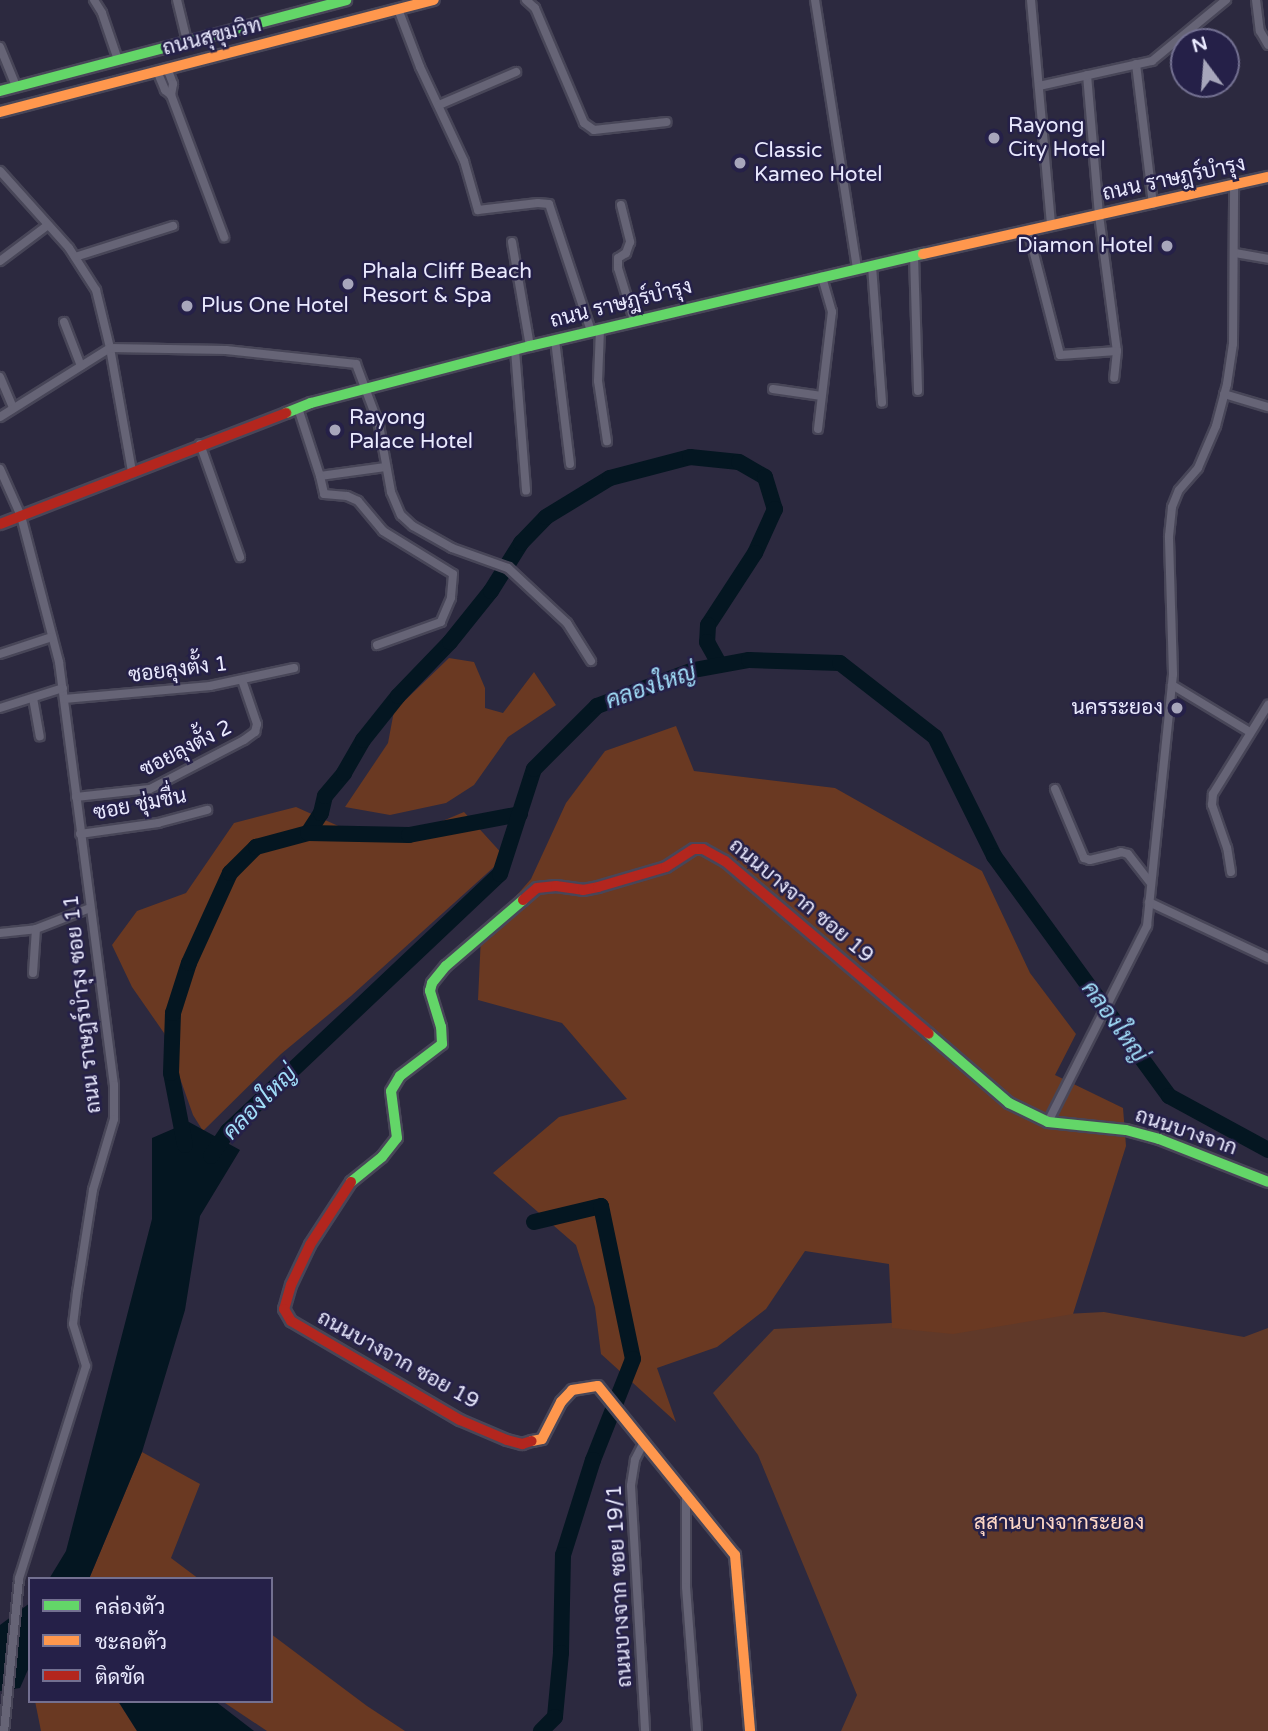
<!DOCTYPE html>
<meta charset="utf-8">
<style>
body{margin:0}
#map{position:relative;width:1268px;height:1731px;overflow:hidden;background:#2c293f;font-family:"Varela Round",Sarabun,sans-serif}
div>[style]{position:absolute}
[style*='--x']{left:calc(var(--x)*1px);top:calc(var(--y)*1px);width:calc(var(--w)*1px);rotate:calc(var(--a)*1deg)}
.green>*{inset:0;background:#603929}
.forest>*{inset:0;background:#6a3922}
.water>*{inset:0;background:#041621}
.river>*{height:16px;margin:-8px;padding:0 8px;transform-origin:8px;border-radius:8px;background:#041621}
.roads{filter:drop-shadow(2px 0 #484658) drop-shadow(-2px 0 #484658) drop-shadow(0 2px #484658) drop-shadow(0 -2px #484658)}
.street>*{height:8px;margin:-4px;padding:0 4px;transform-origin:4px;border-radius:4px;background:#666476}
.fast>*{height:10px;margin:-5px;padding:0 5px;transform-origin:5px;border-radius:5px;background:#63d668}
.slow>*{height:10px;margin:-5px;padding:0 5px;transform-origin:5px;border-radius:5px;background:#ff974d}
.jam>*{height:10px;margin:-5px;padding:0 5px;transform-origin:5px;border-radius:5px;background:#b3261e}
.dots>*{width:19px;height:19px;translate:-50% -50%;box-sizing:border-box;border:4px solid #252048;border-radius:50%}
span{translate:-50% -50%;white-space:nowrap;text-align:center;line-height:1.15;-webkit-text-stroke:5px #252048;paint-order:stroke}
.street-label{font-size:21px;color:#e9e9fe}
.poi-label{font-size:21px;color:#e9e9fe}
.left{translate:0 -50%;text-align:left}
.right{translate:-100% -50%;text-align:right}
.park-label{font-size:21px;color:#fed8c7}
.water-label{font-size:23px;color:#a1def9;font-style:italic}
.legend{position:absolute;left:28px;top:1577px;width:245px;height:126px;box-sizing:border-box;background:#252048;border:2px solid #737091;margin:0;padding:9px 12px;list-style:none;font-size:21px;color:#e9e9fe}
.legend li{display:flex;align-items:center;gap:14px;height:35px}
.legend b{width:35px;border:2px solid #737091}
.north{position:absolute;left:1170px;top:28px;width:70px;height:70px;box-sizing:border-box;background:#252048;border:2px solid #737091;border-radius:50%;rotate:344deg;font-size:19px;font-weight:700;line-height:28px;text-align:center;color:#e9e9fe}
.north::after{content:'';display:block;margin:auto;width:24px;height:32px;background:#a7a6bb;clip-path:polygon(50% 0,100% 100%,50% 72%,0 100%)}
</style>
<div id="map">
<div class="green">
<div style="clip-path:polygon(1104px 1312px,1244px 1337px,1268px 1328px,1268px 1731px,841px 1731px,857px 1695px,758px 1455px,713px 1393px,774px 1329px)"></div>
</div>
<div class="forest">
<div style="clip-path:polygon(449px 658px,474px 662px,485px 688px,485px 708px,503px 713px,534px 672px,556px 705px,508px 737px,474px 785px,446px 803px,390px 815px,345px 807px,388px 743px,394px 711px)"></div>
<div style="clip-path:polygon(676px 726px,694px 771px,835px 788px,982px 871px,1030px 973px,1076px 1034px,1055px 1075px,1123px 1108px,1126px 1146px,1073px 1314px,953px 1334px,892px 1328px,889px 1264px,805px 1251px,766px 1309px,717px 1347px,657px 1368px,676px 1422px,601px 1354px,595px 1307px,576px 1245px,493px 1173px,559px 1117px,627px 1099px,562px 1023px,478px 1000px,481px 936px,531px 879px,566px 803px,605px 751px)"></div>
<div style="clip-path:polygon(296px 807px,354px 833px,383px 840px,409px 835px,464px 812px,505px 857px,351px 996px,281px 1054px,203px 1131px,193px 1115px,164px 1033px,132px 987px,112px 945px,137px 911px,186px 893px,234px 823px)"></div>
<div style="clip-path:polygon(142px 1452px,200px 1484px,171px 1558px,199px 1579px,89px 1579px)"></div>
<div style="clip-path:polygon(271px 1634px,367px 1706px,405px 1731px,267px 1731px,222px 1701px,271px 1701px)"></div>
<div style="clip-path:polygon(35px 1701px,118px 1701px,137px 1731px,41px 1731px)"></div>
</div>
<div class="water">
<div style="clip-path:polygon(189px 1122px,240px 1150px,200px 1216px,185px 1310px,157px 1403px,142px 1452px,89px 1579px,49px 1579px,66px 1551px,152px 1219px,152px 1138px)"></div>
<div style="clip-path:polygon(30px 1603px,30px 1665px,20px 1688px,0 1691px,0 1625px)"></div>
<div style="clip-path:polygon(118px 1701px,215px 1701px,254px 1731px,137px 1731px)"></div>
</div>
<div class="river">
<div style="--x:308;--y:833;--w:24;--a:-57"></div>
<div style="--x:321;--y:813;--w:17;--a:-77"></div>
<div style="--x:325;--y:796;--w:30;--a:-50"></div>
<div style="--x:344;--y:773;--w:38;--a:-60"></div>
<div style="--x:363;--y:740;--w:56;--a:-51.5"></div>
<div style="--x:398;--y:696;--w:75;--a:-46.1"></div>
<div style="--x:450;--y:642;--w:65;--a:-51.2"></div>
<div style="--x:491;--y:591;--w:57;--a:-58"></div>
<div style="--x:521;--y:543;--w:36;--a:-46"></div>
<div style="--x:546;--y:517;--w:75;--a:-31.4"></div>
<div style="--x:610;--y:478;--w:83;--a:-14.7"></div>
<div style="--x:690;--y:457;--w:49;--a:5.8"></div>
<div style="--x:739;--y:462;--w:30;--a:30"></div>
<div style="--x:765;--y:477;--w:34;--a:73"></div>
<div style="--x:775;--y:509;--w:48;--a:114.4"></div>
<div style="--x:755;--y:553;--w:86;--a:123.1"></div>
<div style="--x:708;--y:625;--w:17;--a:93"></div>
<div style="--x:707;--y:642;--w:26;--a:61"></div>
<div style="--x:185;--y:1145;--w:73;--a:-101"></div>
<div style="--x:171;--y:1073;--w:60;--a:-88.1"></div>
<div style="--x:173;--y:1013;--w:52;--a:-72.3"></div>
<div style="--x:189;--y:963;--w:99;--a:-65.5"></div>
<div style="--x:230;--y:873;--w:37;--a:-45"></div>
<div style="--x:256;--y:847;--w:54;--a:-15.1"></div>
<div style="--x:308;--y:833;--w:101;--a:1.1"></div>
<div style="--x:409;--y:835;--w:113;--a:-10.7"></div>
<div style="--x:211;--y:1156;--w:30;--a:-56"></div>
<div style="--x:228;--y:1131;--w:374;--a:-43.4"></div>
<div style="--x:500;--y:874;--w:110;--a:-72.1"></div>
<div style="--x:534;--y:769;--w:89;--a:-45"></div>
<div style="--x:597;--y:706;--w:103;--a:-20.4"></div>
<div style="--x:694;--y:670;--w:56;--a:-10.3"></div>
<div style="--x:749;--y:660;--w:91;--a:1.9"></div>
<div style="--x:840;--y:663;--w:120;--a:37.9"></div>
<div style="--x:935;--y:737;--w:133;--a:63.6"></div>
<div style="--x:994;--y:856;--w:297;--a:53.9"></div>
<div style="--x:1169;--y:1096;--w:113;--a:28.6"></div>
<div style="--x:534;--y:1222;--w:69;--a:-13.4"></div>
<div style="--x:601;--y:1206;--w:156;--a:78.2"></div>
<div style="--x:633;--y:1359;--w:109;--a:111.6"></div>
<div style="--x:593;--y:1460;--w:100;--a:107.5"></div>
<div style="--x:563;--y:1555;--w:98;--a:91.2"></div>
<div style="--x:561;--y:1653;--w:64;--a:95.4"></div>
<div style="--x:555;--y:1717;--w:20;--a:135"></div>
</div>
<div class="roads">
<div class="street">
<div style="--x:94;--y:0;--w:15;--a:58"></div>
<div style="--x:102;--y:13;--w:50;--a:71.2"></div>
<div style="--x:177;--y:0;--w:42;--a:76.3"></div>
<div style="--x:526;--y:0;--w:12;--a:42"></div>
<div style="--x:535;--y:8;--w:125;--a:66.9"></div>
<div style="--x:584;--y:123;--w:12;--a:35"></div>
<div style="--x:594;--y:130;--w:73;--a:-6.3"></div>
<div style="--x:815;--y:0;--w:272;--a:81.1"></div>
<div style="--x:1031;--y:0;--w:226;--a:84.9"></div>
<div style="--x:1256;--y:0;--w:31;--a:83"></div>
<div style="--x:1260;--y:31;--w:16;--a:60"></div>
<div style="--x:398;--y:9;--w:62;--a:69.2"></div>
<div style="--x:420;--y:67;--w:104;--a:64.9"></div>
<div style="--x:464;--y:161;--w:51;--a:74.1"></div>
<div style="--x:478;--y:210;--w:60;--a:-6.7"></div>
<div style="--x:538;--y:203;--w:11;--a:5"></div>
<div style="--x:549;--y:204;--w:134;--a:71.7"></div>
<div style="--x:0;--y:47;--w:42;--a:67.7"></div>
<div style="--x:1136;--y:64;--w:141;--a:83.1"></div>
<div style="--x:167;--y:68;--w:17;--a:69"></div>
<div style="--x:173;--y:84;--w:11;--a:100"></div>
<div style="--x:157;--y:71;--w:21;--a:67"></div>
<div style="--x:165;--y:90;--w:8;--a:40"></div>
<div style="--x:171;--y:95;--w:152;--a:69.5"></div>
<div style="--x:1087;--y:75;--w:141;--a:85.1"></div>
<div style="--x:1099;--y:215;--w:137;--a:82.5"></div>
<div style="--x:1117;--y:351;--w:27;--a:96"></div>
<div style="--x:1039;--y:86;--w:116;--a:-12.5"></div>
<div style="--x:1152;--y:61;--w:96;--a:-39.5"></div>
<div style="--x:439;--y:105;--w:84;--a:-23.2"></div>
<div style="--x:0;--y:171;--w:103;--a:48.1"></div>
<div style="--x:69;--y:248;--w:50;--a:57.3"></div>
<div style="--x:96;--y:290;--w:60;--a:76.4"></div>
<div style="--x:110;--y:348;--w:125;--a:79.9"></div>
<div style="--x:621;--y:205;--w:38;--a:76"></div>
<div style="--x:630;--y:242;--w:12;--a:110"></div>
<div style="--x:626;--y:253;--w:9;--a:148"></div>
<div style="--x:618;--y:258;--w:10;--a:90"></div>
<div style="--x:618;--y:268;--w:54;--a:72.9"></div>
<div style="--x:1028;--y:230;--w:129;--a:75.6"></div>
<div style="--x:1060;--y:355;--w:57;--a:-4"></div>
<div style="--x:512;--y:242;--w:106;--a:80.2"></div>
<div style="--x:1235;--y:253;--w:34;--a:10"></div>
<div style="--x:914;--y:255;--w:136;--a:88.3"></div>
<div style="--x:75;--y:257;--w:103;--a:-17.6"></div>
<div style="--x:0;--y:261;--w:60;--a:-36.9"></div>
<div style="--x:872;--y:266;--w:137;--a:85.8"></div>
<div style="--x:64;--y:322;--w:47;--a:68.9"></div>
<div style="--x:600;--y:329;--w:52;--a:92.2"></div>
<div style="--x:598;--y:381;--w:61;--a:81.5"></div>
<div style="--x:555;--y:340;--w:125;--a:83.1"></div>
<div style="--x:515;--y:350;--w:141;--a:85.5"></div>
<div style="--x:0;--y:377;--w:34;--a:67"></div>
<div style="--x:773;--y:389;--w:49;--a:8.3"></div>
<div style="--x:1224;--y:394;--w:46;--a:16.5"></div>
<div style="--x:298;--y:408;--w:71;--a:72.1"></div>
<div style="--x:320;--y:476;--w:66;--a:-7.9"></div>
<div style="--x:0;--y:417;--w:130;--a:-32.1"></div>
<div style="--x:110;--y:348;--w:116;--a:1"></div>
<div style="--x:226;--y:350;--w:131;--a:6.1"></div>
<div style="--x:356;--y:364;--w:65;--a:69.3"></div>
<div style="--x:379;--y:425;--w:68;--a:79.8"></div>
<div style="--x:391;--y:492;--w:25;--a:67"></div>
<div style="--x:401;--y:515;--w:16;--a:43"></div>
<div style="--x:413;--y:526;--w:45;--a:29.4"></div>
<div style="--x:452;--y:548;--w:59;--a:19.7"></div>
<div style="--x:508;--y:568;--w:81;--a:43"></div>
<div style="--x:567;--y:623;--w:45;--a:57.7"></div>
<div style="--x:818;--y:429;--w:118;--a:-83.2"></div>
<div style="--x:832;--y:312;--w:37;--a:-106"></div>
<div style="--x:200;--y:444;--w:120;--a:70.5"></div>
<div style="--x:0;--y:469;--w:51;--a:65.9"></div>
<div style="--x:21;--y:516;--w:151;--a:75.4"></div>
<div style="--x:59;--y:662;--w:427;--a:82.6"></div>
<div style="--x:114;--y:1085;--w:34;--a:90"></div>
<div style="--x:114;--y:1119;--w:74;--a:106.5"></div>
<div style="--x:93;--y:1190;--w:103;--a:98.9"></div>
<div style="--x:77;--y:1292;--w:32;--a:97"></div>
<div style="--x:73;--y:1324;--w:44;--a:72.8"></div>
<div style="--x:86;--y:1366;--w:223;--a:107.5"></div>
<div style="--x:19;--y:1579;--w:153;--a:95.6"></div>
<div style="--x:320;--y:476;--w:18;--a:77"></div>
<div style="--x:324;--y:494;--w:23;--a:5"></div>
<div style="--x:347;--y:496;--w:12;--a:24"></div>
<div style="--x:358;--y:501;--w:39;--a:50"></div>
<div style="--x:383;--y:531;--w:82;--a:31.6"></div>
<div style="--x:453;--y:574;--w:24;--a:95"></div>
<div style="--x:451;--y:598;--w:26;--a:113"></div>
<div style="--x:441;--y:622;--w:68;--a:160.2"></div>
<div style="--x:0;--y:654;--w:55;--a:-18.1"></div>
<div style="--x:1172;--y:685;--w:91;--a:31.1"></div>
<div style="--x:33;--y:698;--w:39;--a:80"></div>
<div style="--x:64;--y:699;--w:147;--a:-5.1"></div>
<div style="--x:210;--y:686;--w:86;--a:-12.1"></div>
<div style="--x:0;--y:708;--w:66;--a:-17.6"></div>
<div style="--x:1055;--y:789;--w:75;--a:67.2"></div>
<div style="--x:1084;--y:858;--w:6;--a:18"></div>
<div style="--x:1090;--y:860;--w:32;--a:-14"></div>
<div style="--x:1121;--y:852;--w:7;--a:16"></div>
<div style="--x:1128;--y:854;--w:36;--a:52"></div>
<div style="--x:76;--y:797;--w:74;--a:-6.2"></div>
<div style="--x:150;--y:789;--w:106;--a:-27.5"></div>
<div style="--x:244;--y:740;--w:14;--a:-36"></div>
<div style="--x:255;--y:732;--w:8;--a:-76"></div>
<div style="--x:257;--y:724;--w:46;--a:-108.8"></div>
<div style="--x:80;--y:834;--w:79;--a:-8"></div>
<div style="--x:158;--y:823;--w:51;--a:-14.9"></div>
<div style="--x:1231;--y:872;--w:24;--a:-99"></div>
<div style="--x:1227;--y:848;--w:46;--a:-109.2"></div>
<div style="--x:1212;--y:805;--w:11;--a:-85"></div>
<div style="--x:1213;--y:794;--w:105;--a:-58.3"></div>
<div style="--x:1149;--y:902;--w:132;--a:25.2"></div>
<div style="--x:0;--y:933;--w:36;--a:-6"></div>
<div style="--x:36;--y:929;--w:58;--a:-21.3"></div>
<div style="--x:33;--y:973;--w:44;--a:-86.1"></div>
<div style="--x:1048;--y:1122;--w:220;--a:-63.2"></div>
<div style="--x:1147;--y:926;--w:253;--a:-84.1"></div>
<div style="--x:1173;--y:674;--w:138;--a:-91.7"></div>
<div style="--x:1169;--y:536;--w:29;--a:-84"></div>
<div style="--x:1172;--y:507;--w:18;--a:-68"></div>
<div style="--x:1179;--y:490;--w:29;--a:-49"></div>
<div style="--x:1198;--y:468;--w:46;--a:-66.8"></div>
<div style="--x:1216;--y:426;--w:43;--a:-75.3"></div>
<div style="--x:1227;--y:384;--w:40;--a:-81.5"></div>
<div style="--x:1233;--y:344;--w:157;--a:-89.6"></div>
<div style="--x:644;--y:1442;--w:20;--a:117"></div>
<div style="--x:635;--y:1460;--w:26;--a:99"></div>
<div style="--x:631;--y:1486;--w:245;--a:86.7"></div>
<div style="--x:686;--y:1494;--w:93;--a:90"></div>
<div style="--x:686;--y:1587;--w:144;--a:85.6"></div>
</div>
<div class="fast">
<div style="--x:0;--y:91;--w:358;--a:-14.7"></div>
<div style="--x:286;--y:413;--w:27;--a:-22"></div>
<div style="--x:311;--y:403;--w:226;--a:-14.6"></div>
<div style="--x:530;--y:346;--w:404;--a:-13.2"></div>
<div style="--x:929;--y:1034;--w:106;--a:40.8"></div>
<div style="--x:1009;--y:1103;--w:43;--a:26"></div>
<div style="--x:1048;--y:1122;--w:78;--a:5.9"></div>
<div style="--x:1126;--y:1130;--w:34;--a:15"></div>
<div style="--x:1159;--y:1139;--w:117;--a:21.5"></div>
<div style="--x:351;--y:1182;--w:40;--a:-39"></div>
<div style="--x:382;--y:1157;--w:24;--a:-52"></div>
<div style="--x:397;--y:1138;--w:47;--a:-97.3"></div>
<div style="--x:391;--y:1091;--w:17;--a:-59"></div>
<div style="--x:400;--y:1076;--w:53;--a:-37.3"></div>
<div style="--x:442;--y:1044;--w:17;--a:-93"></div>
<div style="--x:441;--y:1027;--w:38;--a:-107"></div>
<div style="--x:430;--y:991;--w:8;--a:-76"></div>
<div style="--x:432;--y:983;--w:22;--a:-51"></div>
<div style="--x:446;--y:966;--w:101;--a:-40.6"></div>
</div>
<div class="slow">
<div style="--x:0;--y:112;--w:448;--a:-14.5"></div>
<div style="--x:923;--y:254;--w:353;--a:-12.6"></div>
<div style="--x:532;--y:1441;--w:10;--a:-11"></div>
<div style="--x:542;--y:1439;--w:42;--a:-62.8"></div>
<div style="--x:561;--y:1402;--w:16;--a:-47"></div>
<div style="--x:572;--y:1390;--w:26;--a:-9"></div>
<div style="--x:598;--y:1386;--w:218;--a:51"></div>
<div style="--x:735;--y:1555;--w:177;--a:85.1"></div>
</div>
<div class="jam">
<div style="--x:0;--y:524;--w:307;--a:-21.2"></div>
<div style="--x:523;--y:900;--w:18;--a:-41"></div>
<div style="--x:537;--y:888;--w:19;--a:-6"></div>
<div style="--x:556;--y:886;--w:27;--a:8"></div>
<div style="--x:583;--y:890;--w:15;--a:-11"></div>
<div style="--x:598;--y:887;--w:71;--a:-16.4"></div>
<div style="--x:666;--y:867;--w:33;--a:-33"></div>
<div style="--x:694;--y:849;--w:9;--a:0"></div>
<div style="--x:703;--y:849;--w:25;--a:29"></div>
<div style="--x:725;--y:861;--w:267;--a:40.3"></div>
<div style="--x:351;--y:1182;--w:75;--a:123.1"></div>
<div style="--x:310;--y:1245;--w:44;--a:115.4"></div>
<div style="--x:291;--y:1285;--w:25;--a:106"></div>
<div style="--x:284;--y:1309;--w:14;--a:60"></div>
<div style="--x:291;--y:1321;--w:196;--a:30.4"></div>
<div style="--x:460;--y:1420;--w:51;--a:23.1"></div>
<div style="--x:507;--y:1440;--w:16;--a:15"></div>
<div style="--x:522;--y:1444;--w:10;--a:-17"></div>
</div>
</div>
<div class="dots">
<div style="left:994px;top:138px;background:#a7a6bb"></div>
<div style="left:740px;top:163px;background:#a7a6bb"></div>
<div style="left:1167px;top:246px;background:#a7a6bb"></div>
<div style="left:348px;top:284px;background:#a7a6bb"></div>
<div style="left:187px;top:306px;background:#a7a6bb"></div>
<div style="left:335px;top:430px;background:#a7a6bb"></div>
<div style="left:1177px;top:708px;background:#a7a6bb"></div>
</div>
<div class="street-label">
<span style="left:212px;top:37px;rotate:-14deg">ถนนสุขุมวิท</span>
<span style="left:1174px;top:179px;rotate:-12deg">ถนน ราษฎร์บำรุง</span>
<span style="left:621px;top:304px;rotate:-14deg">ถนน ราษฎร์บำรุง</span>
<span style="left:178px;top:670px;rotate:-7deg">ซอยลุงตั้ง 1</span>
<span style="left:186px;top:749px;rotate:-27deg">ซอยลุงตั้ง 2</span>
<span style="left:140px;top:805px;rotate:-11deg">ซอย ชุ่มชื่น</span>
<span style="left:801px;top:901px;rotate:40deg">ถนนบางจาก ซอย 19</span>
<span style="left:83px;top:1004px;rotate:-96deg">ถนน ราษฎร์บำรุง ซอย 11</span>
<span style="left:1186px;top:1132px;rotate:19deg">ถนนบางจาก</span>
<span style="left:398px;top:1360px;rotate:29deg">ถนนบางจาก ซอย 19</span>
<span style="left:620px;top:1586px;rotate:-93deg">ถนนบางจาก ซอย 19/1</span>
</div>
<div class="poi-label">
<span class="left" style="left:1008px;top:138px">Rayong<br>City Hotel</span>
<span class="left" style="left:754px;top:163px">Classic<br>Kameo Hotel</span>
<span class="right" style="left:1153px;top:246px">Diamon Hotel</span>
<span class="left" style="left:362px;top:284px">Phala Cliff Beach<br>Resort &amp; Spa</span>
<span class="left" style="left:201px;top:306px">Plus One Hotel</span>
<span class="left" style="left:349px;top:430px">Rayong<br>Palace Hotel</span>
<span class="right" style="left:1163px;top:708px">นครระยอง</span>
</div>
<div class="park-label">
<span style="left:1059px;top:1523px">สุสานบางจากระยอง</span>
</div>
<div class="water-label">
<span style="left:651px;top:687px;rotate:-19deg">คลองใหญ่</span>
<span style="left:1114px;top:1022px;rotate:54deg">คลองใหญ่</span>
<span style="left:260px;top:1103px;rotate:-45deg">คลองใหญ่</span>
</div>
<ul class="legend">
<li><b style="height:9px;background:#63d668"></b>คล่องตัว</li>
<li><b style="height:9px;background:#ff974d"></b>ชะลอตัว</li>
<li><b style="height:9px;background:#b3261e"></b>ติดขัด</li>
</ul>
<div class="north">N</div>
</div>
